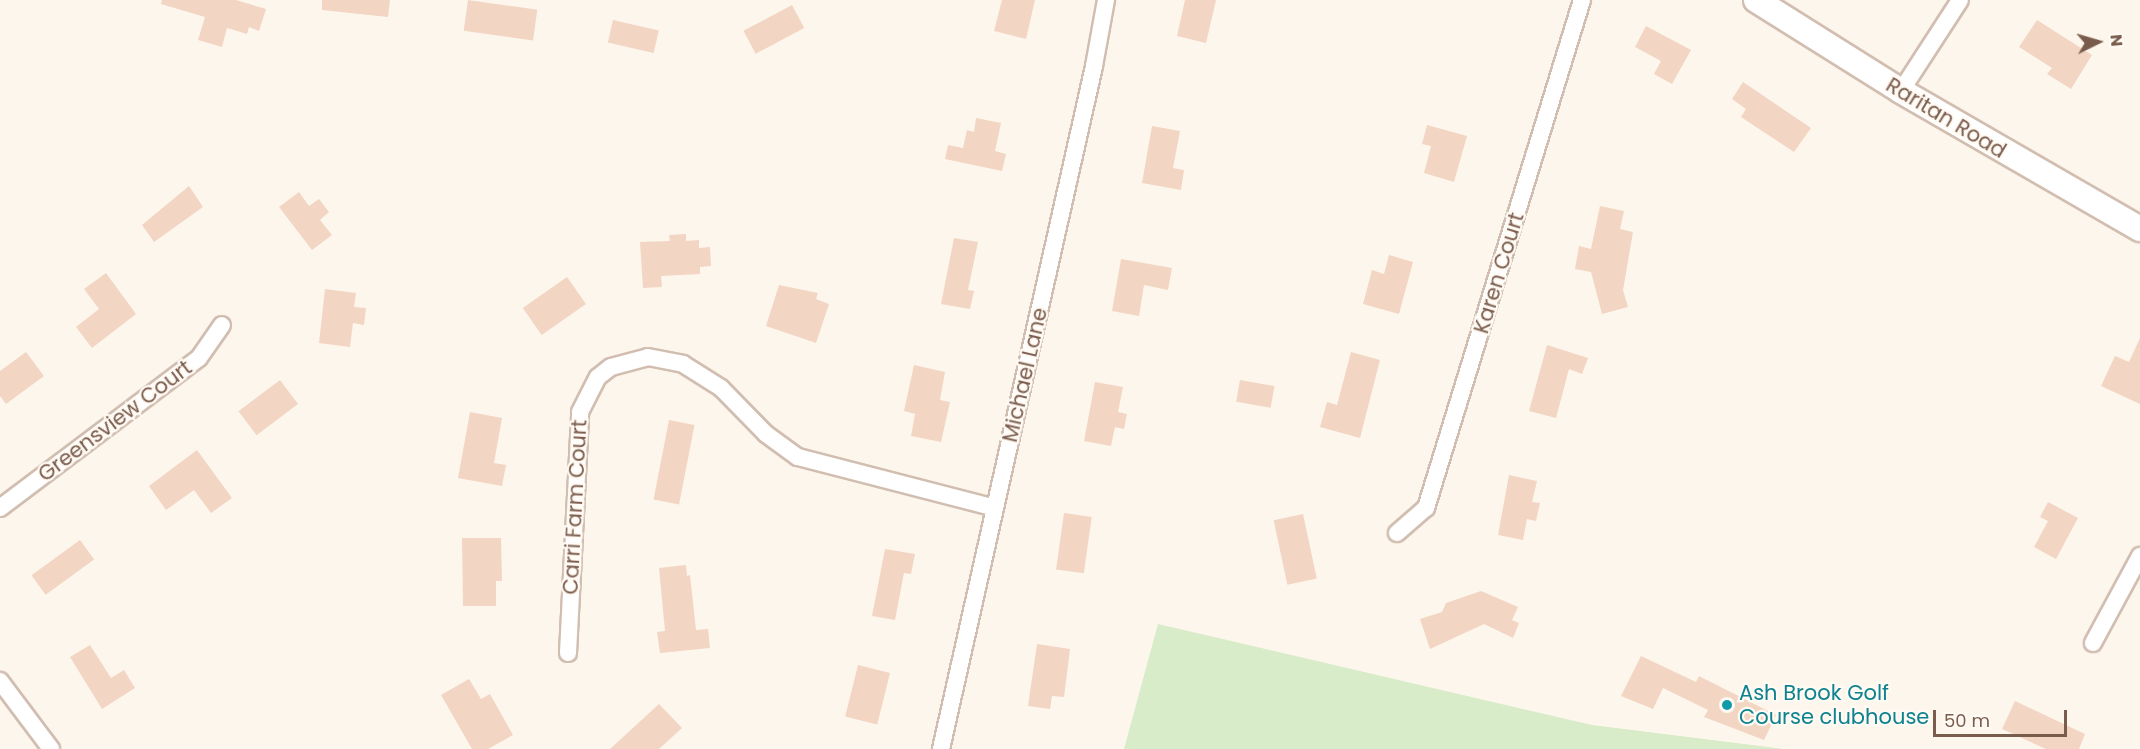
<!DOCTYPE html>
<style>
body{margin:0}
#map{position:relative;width:2140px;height:749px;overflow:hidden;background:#fdf6ec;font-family:Poppins,sans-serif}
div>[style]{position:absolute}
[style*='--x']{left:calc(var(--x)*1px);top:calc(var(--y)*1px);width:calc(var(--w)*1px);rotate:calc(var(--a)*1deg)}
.green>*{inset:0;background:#d8ecc9}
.building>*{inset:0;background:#f3d5c3;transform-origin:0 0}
.roads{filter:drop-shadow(2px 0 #d1beb0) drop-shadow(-2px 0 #d1beb0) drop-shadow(0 2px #d1beb0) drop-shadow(0 -2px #d1beb0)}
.street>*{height:16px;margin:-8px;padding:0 8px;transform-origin:8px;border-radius:8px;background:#fff}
.secondary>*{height:24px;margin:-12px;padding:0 12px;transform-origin:12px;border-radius:12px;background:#fff}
.dots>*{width:16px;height:16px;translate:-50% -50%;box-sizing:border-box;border:3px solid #fffaf3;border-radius:50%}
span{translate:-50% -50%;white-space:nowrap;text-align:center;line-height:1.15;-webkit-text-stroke:4.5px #fffaf3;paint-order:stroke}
.street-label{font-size:21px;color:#7a5c4d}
.culture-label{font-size:21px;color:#0d838f}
.left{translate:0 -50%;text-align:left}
.north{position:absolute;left:2068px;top:12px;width:60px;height:60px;-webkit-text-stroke:4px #fffaf3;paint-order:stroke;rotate:85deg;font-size:16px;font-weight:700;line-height:24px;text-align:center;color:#7a5c4d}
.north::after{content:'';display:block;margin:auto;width:21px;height:27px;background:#7a5c4d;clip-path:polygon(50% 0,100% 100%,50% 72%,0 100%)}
.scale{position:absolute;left:1933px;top:710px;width:134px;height:27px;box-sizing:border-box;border:3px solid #7a5c4d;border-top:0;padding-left:8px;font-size:18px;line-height:21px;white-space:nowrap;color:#7a5c4d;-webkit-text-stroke:4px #fffaf3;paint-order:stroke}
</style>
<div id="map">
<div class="green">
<div style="clip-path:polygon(1158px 624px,1592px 725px,1783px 749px,1124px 749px)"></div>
</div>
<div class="building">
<div style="clip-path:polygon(162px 0,236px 0,266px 9px,259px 31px,249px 27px,247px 34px,227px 28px,222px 47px,198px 40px,205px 17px,161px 4px)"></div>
<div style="clip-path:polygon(322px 0,390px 0,388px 17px,322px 10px)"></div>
<div style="left:468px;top:0;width:70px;height:31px;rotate:8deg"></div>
<div style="clip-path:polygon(1002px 0,1035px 0,1026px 39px,994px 31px)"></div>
<div style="clip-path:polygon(1185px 0,1216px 0,1206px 43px,1177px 36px)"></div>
<div style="left:792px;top:5px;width:26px;height:55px;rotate:62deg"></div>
<div style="left:613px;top:20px;width:47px;height:23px;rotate:13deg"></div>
<div style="clip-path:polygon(2037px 20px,2092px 55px,2071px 89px,2047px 74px,2052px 68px,2019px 47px)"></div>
<div style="clip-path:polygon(1646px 26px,1691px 50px,1672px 84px,1654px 74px,1661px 61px,1635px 47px)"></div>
<div style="clip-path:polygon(1743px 82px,1811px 128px,1794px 152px,1741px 117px,1746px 109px,1732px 99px)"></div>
<div style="clip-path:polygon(976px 118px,1001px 123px,995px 151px,1006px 154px,1002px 171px,945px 159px,948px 145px,963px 148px,967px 130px,974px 132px)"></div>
<div style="clip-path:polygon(1427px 125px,1467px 136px,1454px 182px,1424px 173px,1431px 146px,1422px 144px)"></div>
<div style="clip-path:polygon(1152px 126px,1180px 131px,1173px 168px,1184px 170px,1181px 190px,1142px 183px)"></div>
<div style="clip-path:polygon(189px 186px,203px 207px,154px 242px,142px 225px)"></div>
<div style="clip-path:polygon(299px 192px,309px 206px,319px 199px,329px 212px,320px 220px,332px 235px,312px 250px,279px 207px)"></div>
<div style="clip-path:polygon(1600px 206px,1624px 211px,1620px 229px,1633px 232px,1623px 290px,1628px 307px,1602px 314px,1591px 272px,1575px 269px,1579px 246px,1591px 249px)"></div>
<div style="clip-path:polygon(686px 234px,686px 241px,699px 240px,699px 248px,710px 247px,711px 266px,700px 267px,700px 274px,661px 276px,662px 287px,643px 288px,640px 242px,670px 241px,669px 235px)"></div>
<div style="clip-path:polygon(954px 238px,978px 242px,968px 290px,974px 291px,970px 309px,941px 304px)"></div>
<div style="clip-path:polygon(1389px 255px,1413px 262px,1399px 314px,1363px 304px,1372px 270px,1384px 274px)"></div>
<div style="clip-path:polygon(1121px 259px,1172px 268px,1168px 290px,1144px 285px,1139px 316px,1112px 311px)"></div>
<div style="clip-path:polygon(106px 273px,136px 314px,92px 348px,76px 327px,99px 309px,84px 289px)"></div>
<div style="left:567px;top:277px;width:33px;height:54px;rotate:55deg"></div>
<div style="clip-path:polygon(779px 285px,818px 293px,816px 299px,829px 304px,816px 343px,766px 326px)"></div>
<div style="clip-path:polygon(325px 289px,356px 293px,354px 307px,366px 308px,364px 325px,353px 323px,350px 347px,319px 343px)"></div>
<div style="clip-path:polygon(2140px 338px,2140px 404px,2101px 386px,2115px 356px,2129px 362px)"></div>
<div style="clip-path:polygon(1547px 345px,1588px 358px,1582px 374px,1569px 369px,1556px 418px,1529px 411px)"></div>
<div style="clip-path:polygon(26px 352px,44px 376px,6px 404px,0 396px,0 371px)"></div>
<div style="clip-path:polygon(1351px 352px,1380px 360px,1360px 438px,1320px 427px,1327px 402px,1337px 405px)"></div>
<div style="clip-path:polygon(914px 365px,945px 372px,940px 400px,950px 402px,941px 442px,911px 436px,915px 414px,904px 411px)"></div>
<div style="left:280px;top:380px;width:30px;height:52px;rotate:53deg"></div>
<div style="left:1240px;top:380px;width:35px;height:22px;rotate:10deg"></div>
<div style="clip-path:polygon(1095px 382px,1123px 387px,1118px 412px,1127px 414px,1124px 429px,1115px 427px,1111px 446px,1084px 441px)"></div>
<div style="clip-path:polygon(470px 412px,502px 418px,494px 463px,506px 465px,502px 486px,458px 478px)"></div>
<div style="left:669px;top:420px;width:26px;height:81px;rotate:11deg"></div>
<div style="clip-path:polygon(197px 450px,232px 498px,211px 513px,194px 490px,166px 510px,149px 486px)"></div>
<div style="clip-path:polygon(1509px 475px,1537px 481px,1532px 502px,1540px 503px,1536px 521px,1527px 519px,1523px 540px,1498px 535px)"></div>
<div style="clip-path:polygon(2048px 502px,2078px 518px,2056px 559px,2034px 547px,2048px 521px,2040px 517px)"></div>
<div style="left:1064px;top:513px;width:28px;height:57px;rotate:8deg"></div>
<div style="left:1303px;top:514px;width:66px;height:30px;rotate:78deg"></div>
<div style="clip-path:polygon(462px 538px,501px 538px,502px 581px,496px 581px,496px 606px,463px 606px)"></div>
<div style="left:80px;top:540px;width:24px;height:60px;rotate:54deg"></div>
<div style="clip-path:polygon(885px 549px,915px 554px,911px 574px,904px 573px,895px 620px,872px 616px)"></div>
<div style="clip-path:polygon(686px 565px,687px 576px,690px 575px,696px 630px,708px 629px,710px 648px,660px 653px,657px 632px,665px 631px,659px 568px)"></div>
<div style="clip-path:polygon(1481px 591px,1518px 607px,1512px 620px,1519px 623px,1513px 638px,1484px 624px,1430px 649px,1420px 619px,1442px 612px,1446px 603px)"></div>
<div style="clip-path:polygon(1037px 644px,1070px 649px,1064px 697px,1052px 696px,1050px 709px,1028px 706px)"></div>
<div style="clip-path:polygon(90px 645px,111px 678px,124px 670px,135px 688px,102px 709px,70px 657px)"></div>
<div style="clip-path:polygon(1641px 656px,1696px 682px,1699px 676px,1776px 715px,1764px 740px,1704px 717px,1708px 710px,1663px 688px,1653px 709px,1621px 696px)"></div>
<div style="left:858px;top:665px;width:33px;height:53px;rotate:14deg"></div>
<div style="clip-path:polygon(469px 679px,481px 699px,490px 694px,513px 735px,488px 749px,472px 749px,441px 695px)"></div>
<div style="clip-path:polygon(2015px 701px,2085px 734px,2079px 749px,2046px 749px,2002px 729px)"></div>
<div style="clip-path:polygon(659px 704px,682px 728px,659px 749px,610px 749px)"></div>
</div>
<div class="roads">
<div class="street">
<div style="--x:1901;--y:91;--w:108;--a:-57"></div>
<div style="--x:0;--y:508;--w:249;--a:-37"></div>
<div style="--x:199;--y:358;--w:40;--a:-55.1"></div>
<div style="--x:1397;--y:533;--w:38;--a:-41"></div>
<div style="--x:1426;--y:508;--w:531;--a:-72.93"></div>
<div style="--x:2093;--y:643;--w:99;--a:-61.6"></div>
<div style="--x:568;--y:653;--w:241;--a:-87.1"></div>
<div style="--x:580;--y:412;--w:39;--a:-63"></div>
<div style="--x:598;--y:377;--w:16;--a:-38"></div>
<div style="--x:611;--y:367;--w:38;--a:-15"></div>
<div style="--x:648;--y:357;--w:36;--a:11"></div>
<div style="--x:683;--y:364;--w:45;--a:32.3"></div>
<div style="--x:721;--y:388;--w:64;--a:45.6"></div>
<div style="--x:766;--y:434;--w:39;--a:36"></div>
<div style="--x:798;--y:457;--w:203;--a:14.5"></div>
<div style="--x:0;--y:681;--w:85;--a:53.1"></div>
<div style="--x:941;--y:749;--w:700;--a:-77.37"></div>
<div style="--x:1094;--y:66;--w:67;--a:-79.7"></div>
</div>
<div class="secondary">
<div style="--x:1756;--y:0;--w:171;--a:32.1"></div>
<div style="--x:1901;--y:91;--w:276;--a:30"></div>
</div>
</div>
<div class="dots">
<div style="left:1727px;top:705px;background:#0f9aa8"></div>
</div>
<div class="street-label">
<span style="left:1946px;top:118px;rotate:31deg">Raritan Road</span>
<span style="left:1499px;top:273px;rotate:-73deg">Karen Court</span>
<span style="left:1025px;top:375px;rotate:-77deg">Michael Lane</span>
<span style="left:115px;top:421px;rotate:-37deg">Greensview Court</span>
<span style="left:575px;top:507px;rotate:-87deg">Carri Farm Court</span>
</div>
<div class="culture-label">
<span class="left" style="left:1739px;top:705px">Ash Brook Golf<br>Course clubhouse</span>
</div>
<div class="north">N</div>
<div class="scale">50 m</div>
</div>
